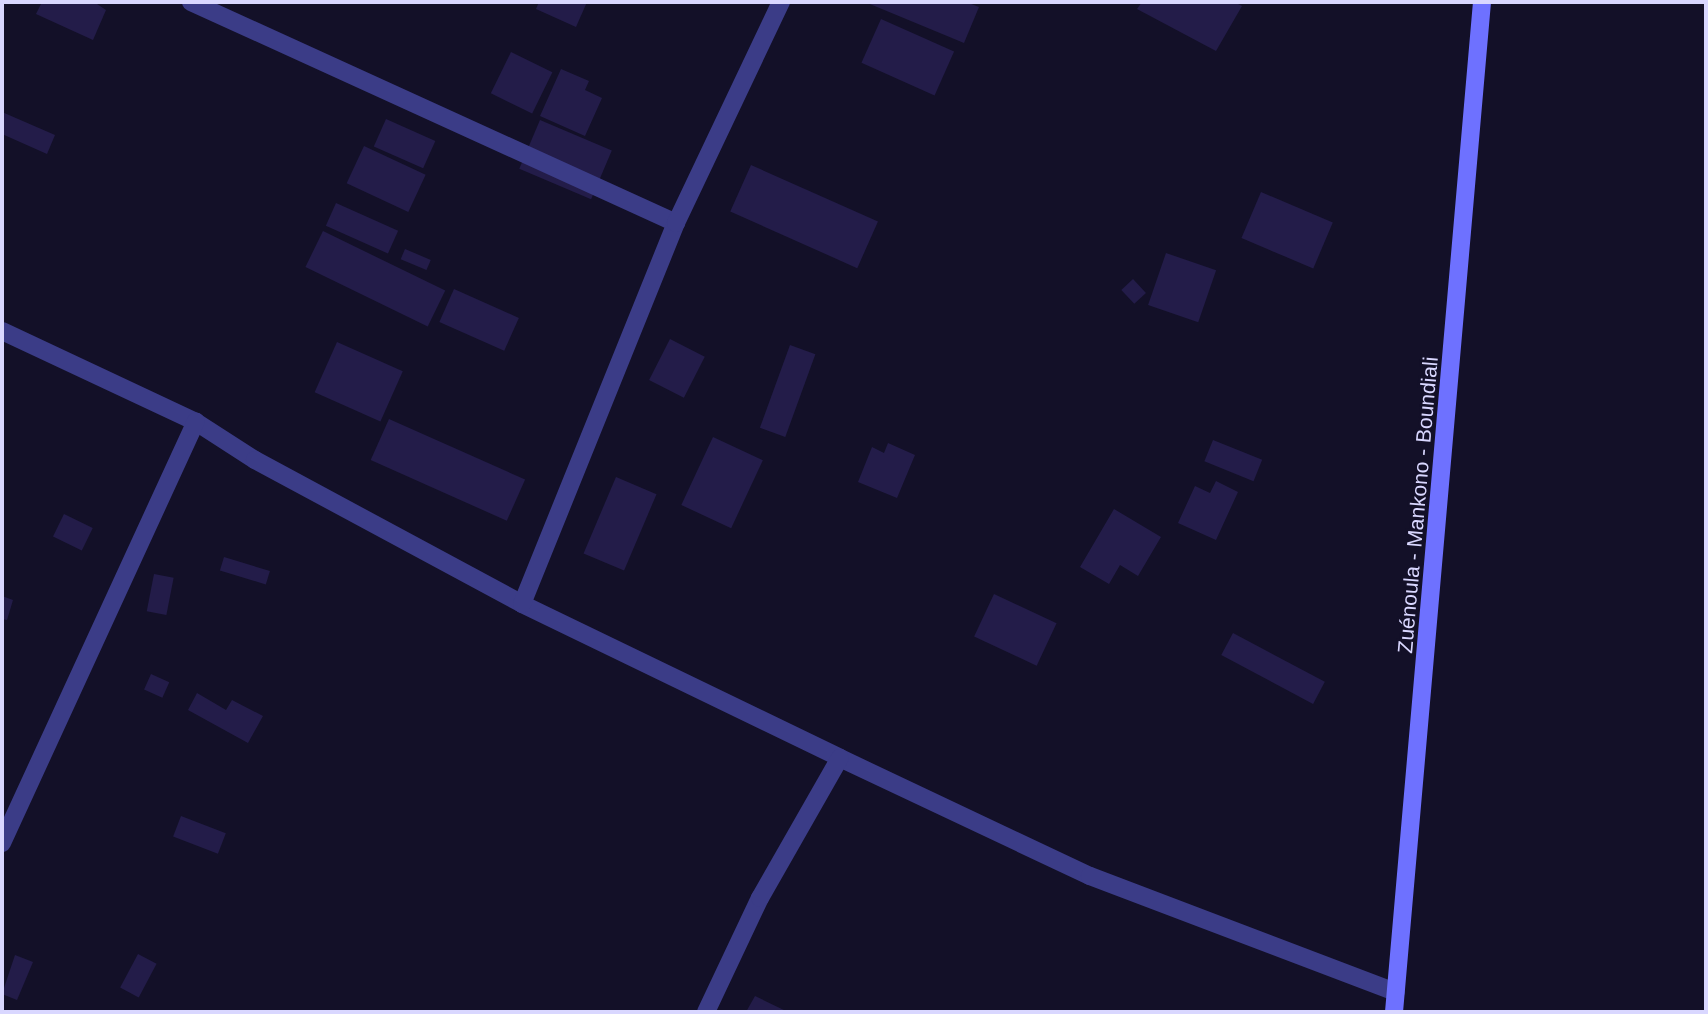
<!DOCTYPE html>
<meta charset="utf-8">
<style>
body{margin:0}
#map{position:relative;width:1708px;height:1014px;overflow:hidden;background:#131028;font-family:Helvetica,sans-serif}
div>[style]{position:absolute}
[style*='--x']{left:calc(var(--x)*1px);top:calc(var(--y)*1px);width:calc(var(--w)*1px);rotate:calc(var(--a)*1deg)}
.building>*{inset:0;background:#231c49;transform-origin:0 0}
.minor>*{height:18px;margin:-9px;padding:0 9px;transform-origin:9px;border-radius:9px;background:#3b3c87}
.secondary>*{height:18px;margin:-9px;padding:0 9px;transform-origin:9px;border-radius:9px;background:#6e71ff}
span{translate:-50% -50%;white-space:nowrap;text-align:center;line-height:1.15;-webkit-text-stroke:5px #131028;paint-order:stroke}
.street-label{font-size:21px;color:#d9d7ff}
.frame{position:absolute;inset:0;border:4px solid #d9d7ff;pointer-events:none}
</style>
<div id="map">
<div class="building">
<div style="clip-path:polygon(42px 2px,94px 2px,106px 10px,93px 40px,36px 14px)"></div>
<div style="clip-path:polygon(539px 2px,587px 2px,576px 27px,536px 9px)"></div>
<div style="clip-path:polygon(865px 2px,966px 2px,979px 7px,964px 43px)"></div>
<div style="clip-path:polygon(1142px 2px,1234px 2px,1242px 6px,1216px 51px,1137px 9px)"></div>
<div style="left:881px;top:19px;width:80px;height:48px;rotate:24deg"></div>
<div style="left:511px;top:52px;width:46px;height:46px;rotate:26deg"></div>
<div style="clip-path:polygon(561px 69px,589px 81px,585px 90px,602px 98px,585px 136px,540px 116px)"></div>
<div style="clip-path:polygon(2px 112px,55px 135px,47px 154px,2px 134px)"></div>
<div style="left:386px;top:119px;width:54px;height:30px;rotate:24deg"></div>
<div style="left:540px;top:120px;width:78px;height:53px;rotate:23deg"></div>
<div style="left:364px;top:146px;width:68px;height:41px;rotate:25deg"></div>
<div style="left:751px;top:165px;width:139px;height:51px;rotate:24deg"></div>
<div style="left:1261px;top:192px;width:78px;height:50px;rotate:23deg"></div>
<div style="left:336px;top:203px;width:68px;height:25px;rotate:24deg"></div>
<div style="left:323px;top:231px;width:136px;height:40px;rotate:26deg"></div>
<div style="left:405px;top:249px;width:28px;height:11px;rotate:23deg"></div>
<div style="left:1166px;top:253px;width:53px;height:55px;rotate:19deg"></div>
<div style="left:1133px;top:279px;width:19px;height:16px;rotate:47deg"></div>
<div style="left:454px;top:289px;width:71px;height:36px;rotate:24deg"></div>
<div style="left:670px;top:339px;width:39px;height:46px;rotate:27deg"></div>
<div style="left:337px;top:342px;width:72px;height:55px;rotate:24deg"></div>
<div style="left:790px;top:345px;width:27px;height:88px;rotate:20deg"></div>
<div style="left:389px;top:419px;width:149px;height:45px;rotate:24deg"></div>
<div style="left:713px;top:437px;width:55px;height:75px;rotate:25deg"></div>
<div style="left:1213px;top:440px;width:53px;height:23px;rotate:22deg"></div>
<div style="clip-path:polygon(888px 443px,915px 455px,897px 498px,858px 482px,872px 447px,884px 453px)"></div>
<div style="left:616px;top:477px;width:44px;height:83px;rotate:23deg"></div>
<div style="clip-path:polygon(1216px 481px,1238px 492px,1216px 540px,1178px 523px,1195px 486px,1210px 493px)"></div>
<div style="clip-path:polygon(1114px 509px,1161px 537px,1138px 576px,1120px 565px,1109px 584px,1080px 567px)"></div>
<div style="left:64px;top:514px;width:32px;height:25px;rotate:26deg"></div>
<div style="left:224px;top:557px;width:48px;height:14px;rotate:17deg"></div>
<div style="left:154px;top:574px;width:20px;height:38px;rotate:11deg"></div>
<div style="left:994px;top:594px;width:69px;height:47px;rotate:25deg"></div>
<div style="clip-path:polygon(2px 596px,13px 600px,7px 620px,2px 619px)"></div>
<div style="left:1233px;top:633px;width:104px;height:25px;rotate:28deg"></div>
<div style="left:151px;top:674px;width:20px;height:17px;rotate:24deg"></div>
<div style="clip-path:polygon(197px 693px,226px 710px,232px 700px,263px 716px,248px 743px,188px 710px)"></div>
<div style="left:181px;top:816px;width:48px;height:22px;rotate:21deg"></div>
<div style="left:138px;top:954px;width:21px;height:38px;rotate:28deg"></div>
<div style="clip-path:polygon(15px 955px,33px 962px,17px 1000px,2px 994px)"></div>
<div style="clip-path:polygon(755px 996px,788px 1012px,746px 1012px)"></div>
</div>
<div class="minor">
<div style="--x:191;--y:2;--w:533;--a:24.5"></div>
<div style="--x:2;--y:331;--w:214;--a:25.1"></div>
<div style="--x:196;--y:422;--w:70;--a:32.8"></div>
<div style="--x:255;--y:460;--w:303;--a:28.3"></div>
<div style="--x:522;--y:604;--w:353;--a:25.8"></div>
<div style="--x:840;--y:758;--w:276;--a:25.3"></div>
<div style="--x:1090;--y:876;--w:327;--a:20.8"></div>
<div style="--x:522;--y:604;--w:411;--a:-68"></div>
<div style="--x:676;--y:223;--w:245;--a:-64.6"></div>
<div style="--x:2;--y:843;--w:464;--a:-65.3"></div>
<div style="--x:706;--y:1012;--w:126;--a:-64.7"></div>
<div style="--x:760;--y:898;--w:161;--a:-60.3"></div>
</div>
<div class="secondary">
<div style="--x:1394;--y:1012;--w:1014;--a:-85.02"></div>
</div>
<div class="street-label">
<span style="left:1418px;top:505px;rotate:-85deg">Zuénoula - Mankono - Boundiali</span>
</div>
<div class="frame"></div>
</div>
